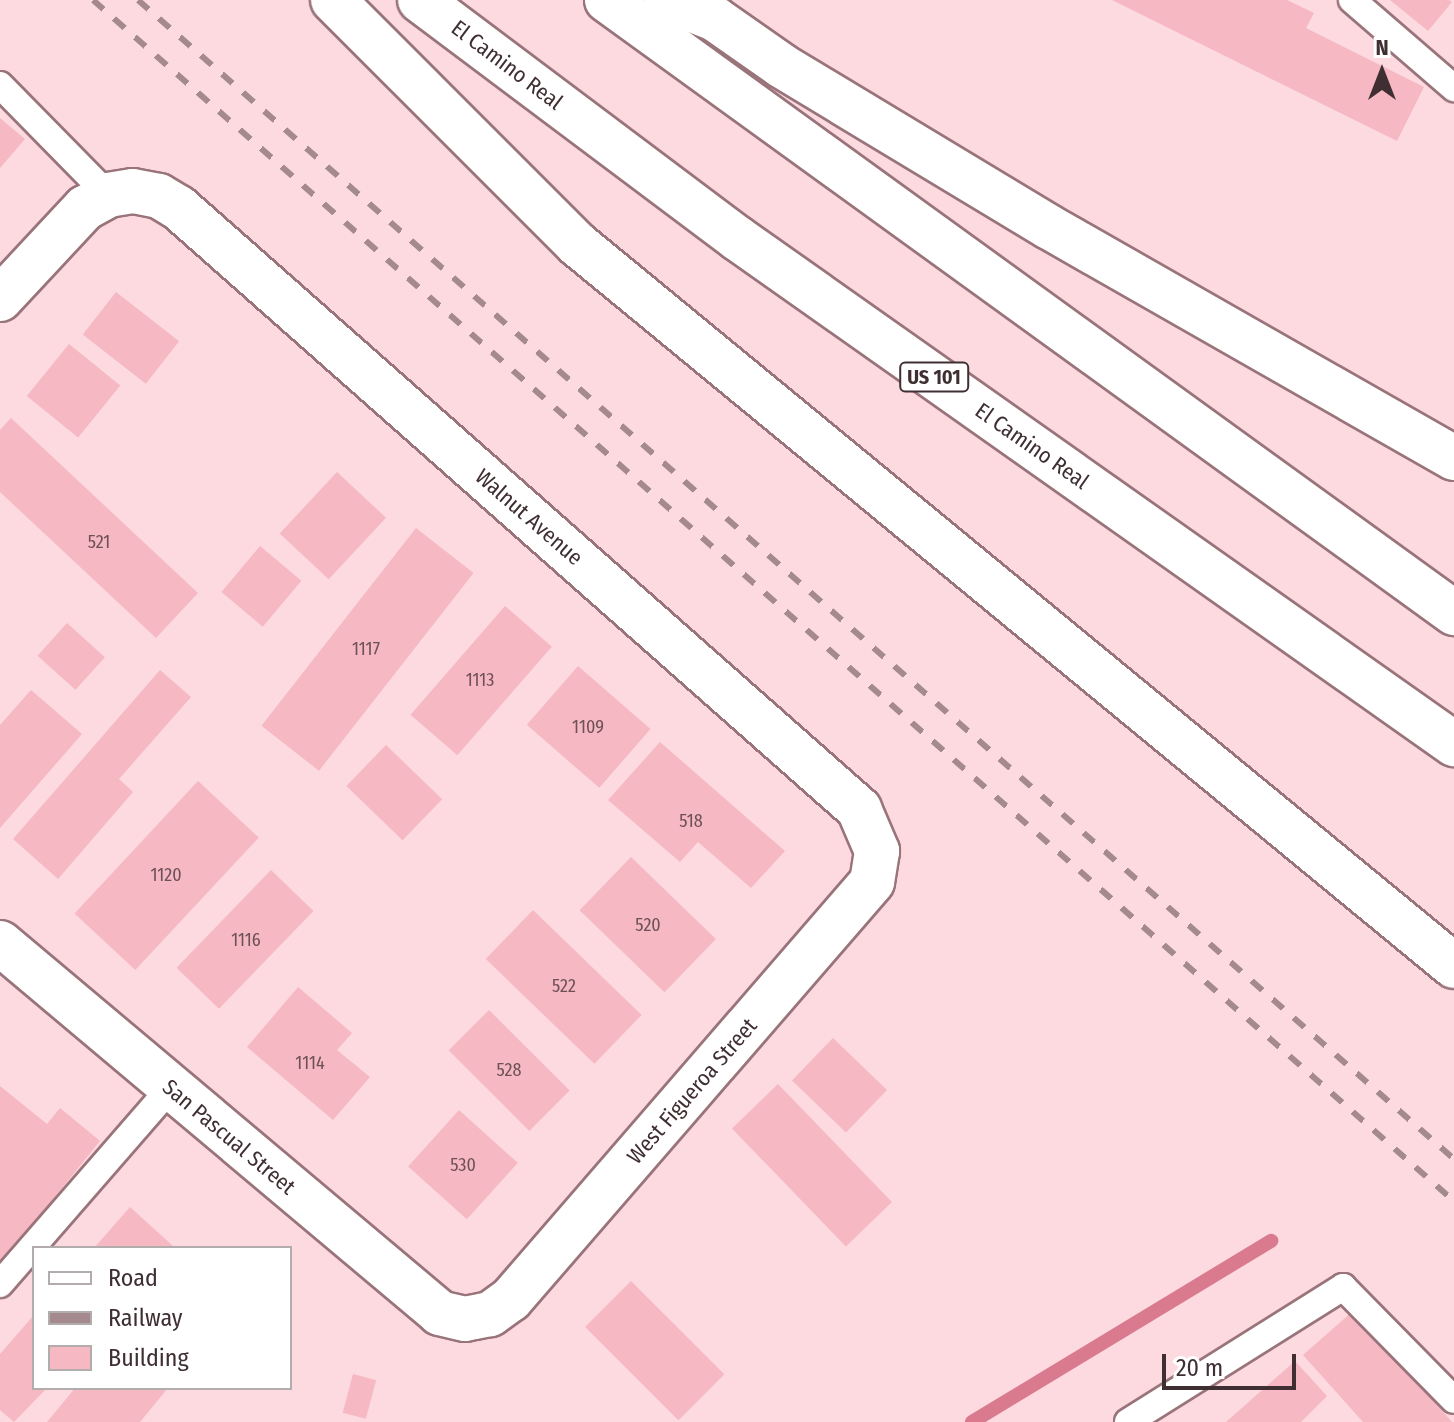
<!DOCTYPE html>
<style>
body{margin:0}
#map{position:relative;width:1454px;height:1422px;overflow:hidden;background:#fcdae0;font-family:"Fira Sans Condensed",sans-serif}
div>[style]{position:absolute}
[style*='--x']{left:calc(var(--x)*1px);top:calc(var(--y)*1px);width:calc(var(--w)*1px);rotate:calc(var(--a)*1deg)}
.stream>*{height:14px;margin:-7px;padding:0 7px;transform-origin:7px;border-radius:7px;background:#d97a8e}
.building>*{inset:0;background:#f6b8c3;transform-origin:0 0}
.roads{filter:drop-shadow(2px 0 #99747a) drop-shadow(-2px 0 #99747a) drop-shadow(0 2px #99747a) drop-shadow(0 -2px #99747a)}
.lane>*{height:26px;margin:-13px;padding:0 13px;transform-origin:13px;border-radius:13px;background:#fff}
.street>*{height:44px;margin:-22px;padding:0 22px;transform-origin:22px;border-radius:22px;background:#fff}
.highway>*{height:44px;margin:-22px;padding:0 22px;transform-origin:22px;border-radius:22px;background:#fff}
.rail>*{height:6px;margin-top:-3px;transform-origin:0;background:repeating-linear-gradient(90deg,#a48a8f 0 14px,transparent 0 28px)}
span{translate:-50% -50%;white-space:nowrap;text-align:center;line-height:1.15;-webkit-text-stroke:6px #fff;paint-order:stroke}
.number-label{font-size:18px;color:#6d5156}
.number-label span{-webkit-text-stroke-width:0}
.shield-label span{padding:2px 6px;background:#fff;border:2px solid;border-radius:6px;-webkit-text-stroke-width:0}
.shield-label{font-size:20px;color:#3f2f32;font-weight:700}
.street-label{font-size:22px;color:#3f2f32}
.legend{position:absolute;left:32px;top:1246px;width:260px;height:144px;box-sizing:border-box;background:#fff;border:2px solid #b2acad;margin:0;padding:10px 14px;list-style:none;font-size:24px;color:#3f2f32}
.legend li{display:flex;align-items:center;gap:16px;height:40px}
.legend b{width:40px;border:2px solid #b2acad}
.north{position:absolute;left:1342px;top:32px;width:80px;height:80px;-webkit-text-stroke:6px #fff;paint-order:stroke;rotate:0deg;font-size:22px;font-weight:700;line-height:32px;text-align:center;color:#3f2f32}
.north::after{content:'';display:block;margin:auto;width:28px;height:36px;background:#3f2f32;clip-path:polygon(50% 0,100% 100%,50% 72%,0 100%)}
.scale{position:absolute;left:1162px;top:1354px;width:134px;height:36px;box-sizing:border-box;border:4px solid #3f2f32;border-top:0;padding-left:10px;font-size:24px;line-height:28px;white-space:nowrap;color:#3f2f32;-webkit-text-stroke:6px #fff;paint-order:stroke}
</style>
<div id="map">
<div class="stream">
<div style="--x:972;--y:1422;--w:350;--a:-31.2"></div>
</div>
<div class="building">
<div style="clip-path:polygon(1112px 0,1287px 0,1314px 13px,1306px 28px,1424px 87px,1397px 141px)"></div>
<div style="clip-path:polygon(1390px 0,1449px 0,1452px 2px,1428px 31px)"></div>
<div style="clip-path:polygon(0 118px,25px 139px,0 168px)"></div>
<div style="left:116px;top:292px;width:80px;height:54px;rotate:38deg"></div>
<div style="left:69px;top:344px;width:66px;height:67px;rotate:39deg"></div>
<div style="clip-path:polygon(11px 418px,198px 593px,156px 638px,0 492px,0 430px)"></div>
<div style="left:337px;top:472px;width:67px;height:84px;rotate:43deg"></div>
<div style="left:416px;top:528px;width:73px;height:251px;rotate:38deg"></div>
<div style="left:260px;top:546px;width:54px;height:60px;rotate:40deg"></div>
<div style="left:505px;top:606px;width:62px;height:144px;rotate:41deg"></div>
<div style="left:67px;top:623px;width:51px;height:44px;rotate:42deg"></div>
<div style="left:578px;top:666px;width:96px;height:78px;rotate:41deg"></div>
<div style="clip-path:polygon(160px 670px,191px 697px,119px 779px,133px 792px,58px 879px,13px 839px)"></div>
<div style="clip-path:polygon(31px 690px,82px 734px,0 828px,0 725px)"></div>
<div style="clip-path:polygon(660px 742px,785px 851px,751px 888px,698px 842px,680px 862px,608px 800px)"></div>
<div style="left:386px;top:745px;width:78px;height:57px;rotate:44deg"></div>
<div style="left:198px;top:781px;width:83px;height:181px;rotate:43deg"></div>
<div style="left:631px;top:857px;width:118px;height:74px;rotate:44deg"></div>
<div style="left:271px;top:870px;width:59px;height:136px;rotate:44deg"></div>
<div style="left:533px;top:910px;width:151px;height:68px;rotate:44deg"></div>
<div style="clip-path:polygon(298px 987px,352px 1033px,337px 1050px,370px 1077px,333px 1120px,247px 1047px)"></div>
<div style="left:489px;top:1010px;width:114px;height:57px;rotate:45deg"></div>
<div style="left:833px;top:1038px;width:75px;height:59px;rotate:44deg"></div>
<div style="left:778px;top:1084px;width:164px;height:64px;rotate:46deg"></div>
<div style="clip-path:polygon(0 1086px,47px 1124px,60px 1108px,100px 1141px,0 1265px)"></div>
<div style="left:459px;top:1110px;width:79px;height:76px;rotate:42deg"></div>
<div style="clip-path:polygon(130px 1207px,173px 1246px,171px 1248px,94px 1248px)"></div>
<div style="left:631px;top:1281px;width:132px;height:65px;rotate:45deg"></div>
<div style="clip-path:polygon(1353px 1311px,1452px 1422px,1363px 1422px,1303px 1355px)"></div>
<div style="clip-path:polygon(34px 1315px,34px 1388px,47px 1388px,14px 1422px,0 1410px,0 1354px)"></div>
<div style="clip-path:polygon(1295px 1361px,1327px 1396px,1301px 1422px,1226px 1422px)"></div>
<div style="left:353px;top:1374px;width:24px;height:40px;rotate:15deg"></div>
<div style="clip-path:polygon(75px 1388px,168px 1388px,140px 1422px,47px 1422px)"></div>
</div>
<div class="roads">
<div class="lane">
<div style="--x:1352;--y:0;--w:135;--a:40.8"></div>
<div style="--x:0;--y:85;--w:154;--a:45.5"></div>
<div style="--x:0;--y:1284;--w:261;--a:-49"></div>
<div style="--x:1128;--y:1422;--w:254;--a:-32.1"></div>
<div style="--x:1343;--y:1287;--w:158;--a:45.5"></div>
</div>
<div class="street">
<div style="--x:0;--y:299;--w:125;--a:-47"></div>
<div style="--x:85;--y:208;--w:26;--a:-29"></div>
<div style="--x:108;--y:195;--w:25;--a:-9"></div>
<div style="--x:133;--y:191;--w:26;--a:11"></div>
<div style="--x:159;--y:196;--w:23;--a:31"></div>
<div style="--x:179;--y:208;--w:908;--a:41.47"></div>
<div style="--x:859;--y:809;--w:46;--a:66.8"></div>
<div style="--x:877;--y:851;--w:31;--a:99"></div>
<div style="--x:872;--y:882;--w:552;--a:130.88"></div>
<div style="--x:511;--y:1299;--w:26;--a:144"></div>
<div style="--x:490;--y:1314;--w:25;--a:169"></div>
<div style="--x:465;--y:1319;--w:26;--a:-167"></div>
<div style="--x:440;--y:1313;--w:575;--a:-139.94"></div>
</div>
<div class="highway">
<div style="--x:333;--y:0;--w:345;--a:45"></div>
<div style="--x:577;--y:244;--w:1136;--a:39.46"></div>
<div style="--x:420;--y:0;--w:396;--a:36.9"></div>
<div style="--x:737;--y:238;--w:878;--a:35.21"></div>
<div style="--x:607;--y:0;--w:1046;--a:35.89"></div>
<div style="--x:667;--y:0;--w:52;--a:21.6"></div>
<div style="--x:715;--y:19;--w:82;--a:35"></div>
<div style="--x:782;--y:66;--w:312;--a:31.1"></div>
<div style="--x:1049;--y:227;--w:466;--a:29.7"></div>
</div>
</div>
<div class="rail">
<div style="--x:93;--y:0;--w:1815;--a:41.43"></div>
<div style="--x:138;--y:0;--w:1754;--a:41.37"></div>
</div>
<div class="number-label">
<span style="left:99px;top:542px">521</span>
<span style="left:366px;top:649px">1117</span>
<span style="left:480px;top:680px">1113</span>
<span style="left:588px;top:727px">1109</span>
<span style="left:691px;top:821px">518</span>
<span style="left:166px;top:875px">1120</span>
<span style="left:648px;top:925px">520</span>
<span style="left:246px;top:940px">1116</span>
<span style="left:564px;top:986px">522</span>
<span style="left:310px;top:1063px">1114</span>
<span style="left:509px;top:1070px">528</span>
<span style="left:463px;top:1165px">530</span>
</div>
<div class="shield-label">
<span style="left:934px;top:377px">US 101</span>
</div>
<div class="street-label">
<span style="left:507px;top:65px;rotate:37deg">El Camino Real</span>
<span style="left:1032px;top:446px;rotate:35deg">El Camino Real</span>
<span style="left:529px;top:517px;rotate:41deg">Walnut Avenue</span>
<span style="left:692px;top:1091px;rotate:-49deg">West Figueroa Street</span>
<span style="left:229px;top:1137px;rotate:40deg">San Pascual Street</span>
</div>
<ul class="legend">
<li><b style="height:10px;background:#fff"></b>Road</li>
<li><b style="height:10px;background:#a48a8f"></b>Railway</li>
<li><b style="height:22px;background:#f6b8c3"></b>Building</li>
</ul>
<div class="north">N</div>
<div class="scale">20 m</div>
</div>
